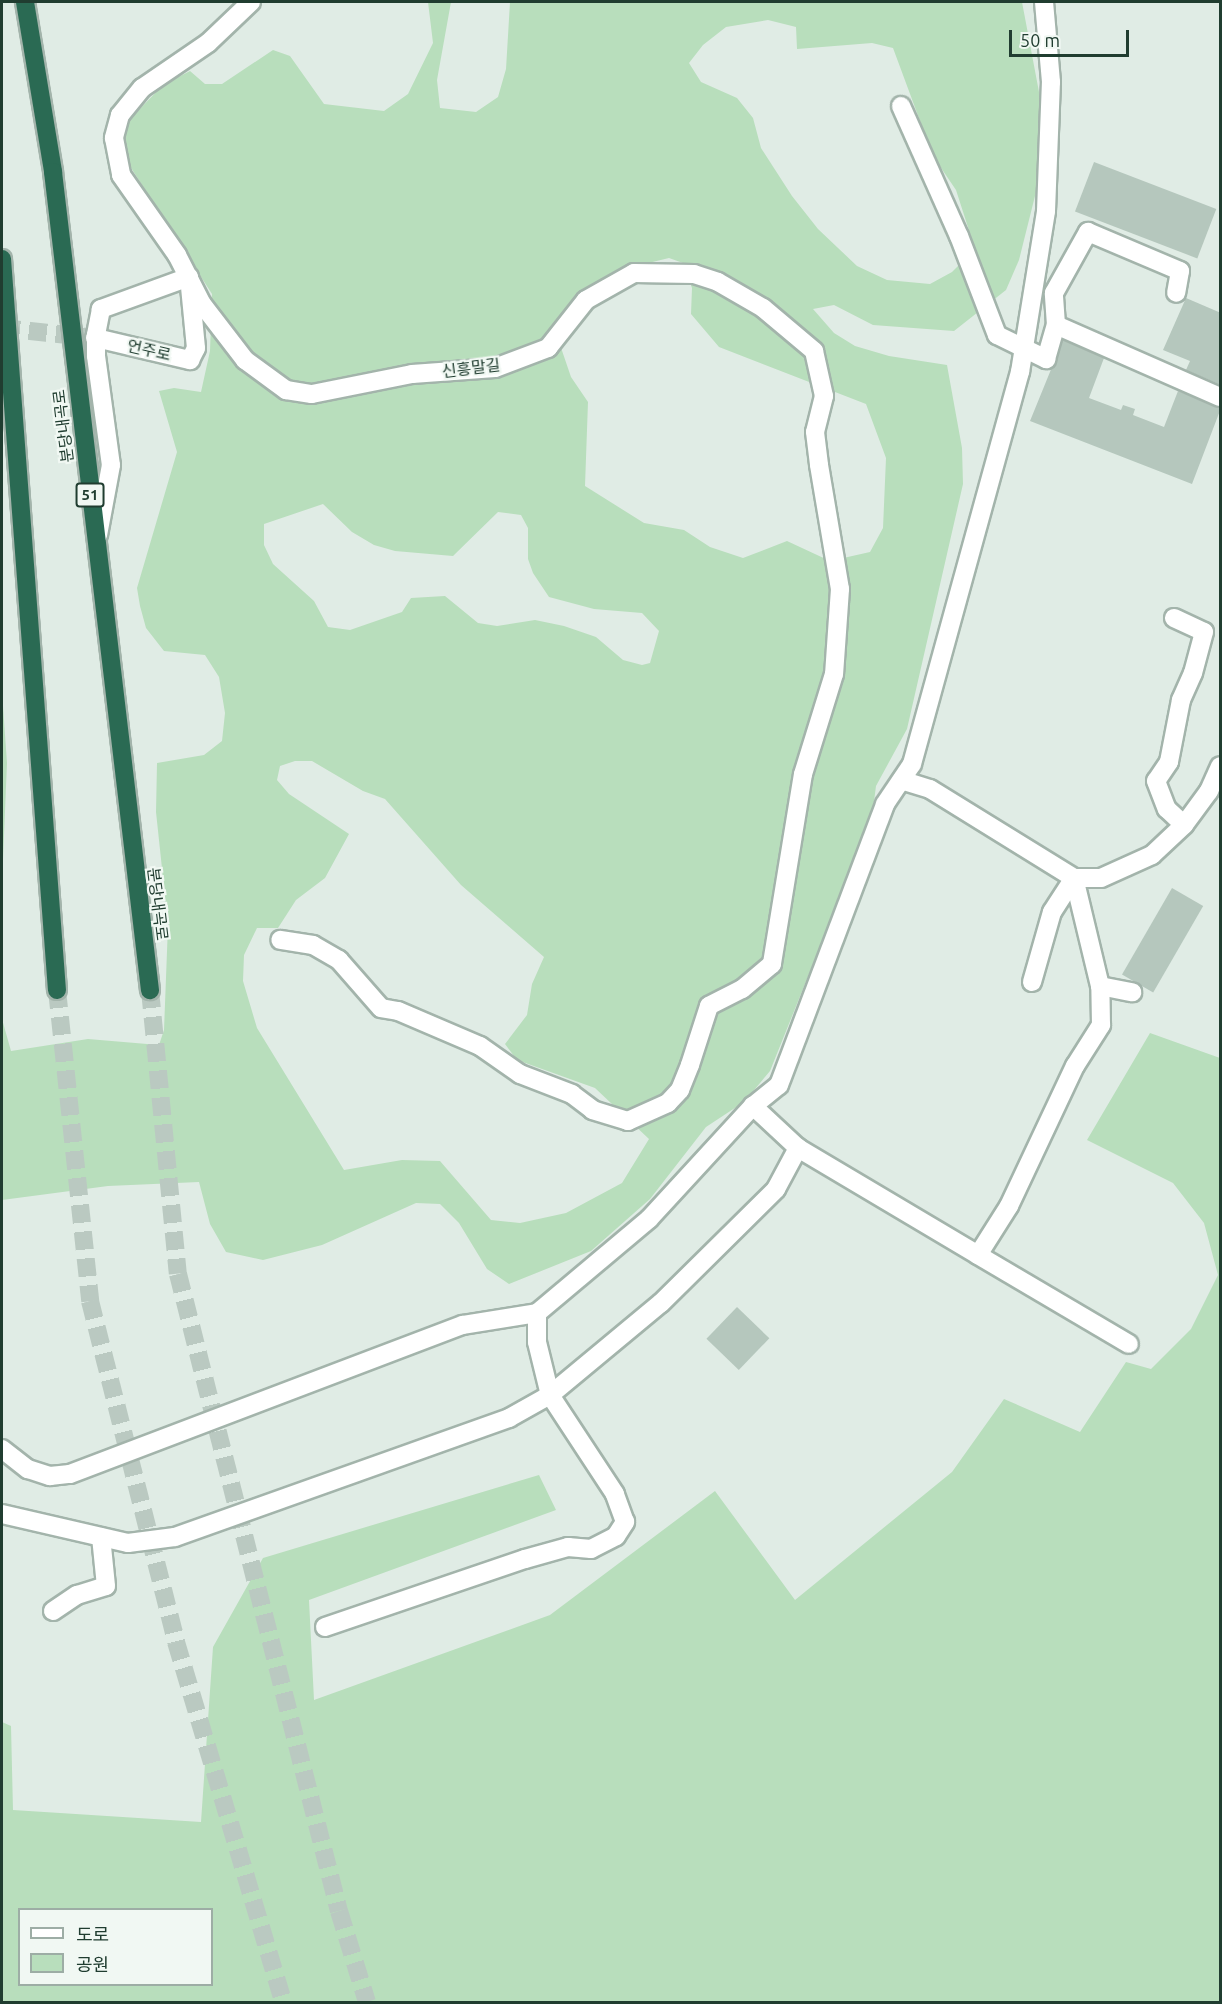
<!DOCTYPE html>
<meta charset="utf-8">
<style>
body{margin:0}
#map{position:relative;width:1222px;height:2004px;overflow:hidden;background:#e0ece5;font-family:Ubuntu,"Noto Sans KR",sans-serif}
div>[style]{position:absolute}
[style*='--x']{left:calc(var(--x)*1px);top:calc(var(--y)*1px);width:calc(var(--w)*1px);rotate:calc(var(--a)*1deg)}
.green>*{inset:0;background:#b8debc}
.building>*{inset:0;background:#b5c7bd;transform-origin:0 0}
.minor-tunnel>*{height:18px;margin-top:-9px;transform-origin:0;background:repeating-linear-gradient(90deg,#bac9c1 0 18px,transparent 0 27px)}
.highway-tunnel>*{height:18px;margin-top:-9px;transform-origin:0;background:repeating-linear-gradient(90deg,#bac9c1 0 18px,transparent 0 27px)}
.roads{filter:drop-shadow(2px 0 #a3b4ab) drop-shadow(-2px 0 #a3b4ab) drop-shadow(0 2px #a3b4ab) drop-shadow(0 -2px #a3b4ab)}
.minor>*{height:18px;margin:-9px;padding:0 9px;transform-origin:9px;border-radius:9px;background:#fff}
.highway>*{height:18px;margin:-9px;padding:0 9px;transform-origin:9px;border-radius:9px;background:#2a6a53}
span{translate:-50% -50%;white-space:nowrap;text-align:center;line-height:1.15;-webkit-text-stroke:4.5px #f1f8f3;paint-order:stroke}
.shield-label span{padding:2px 4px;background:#f1f8f3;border:2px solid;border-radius:4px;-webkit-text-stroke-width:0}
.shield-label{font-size:15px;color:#203d30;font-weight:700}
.street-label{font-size:16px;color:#203d30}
.frame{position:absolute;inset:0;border:3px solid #203d30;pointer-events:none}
.legend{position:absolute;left:18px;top:1908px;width:195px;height:78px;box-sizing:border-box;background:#f1f8f3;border:2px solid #9dada5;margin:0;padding:8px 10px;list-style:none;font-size:18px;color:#203d30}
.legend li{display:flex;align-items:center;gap:12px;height:30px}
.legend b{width:30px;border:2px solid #9dada5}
.scale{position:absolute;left:1009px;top:30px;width:120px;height:27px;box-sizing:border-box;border:3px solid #203d30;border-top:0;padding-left:8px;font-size:18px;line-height:21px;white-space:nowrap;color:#203d30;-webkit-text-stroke:4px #f1f8f3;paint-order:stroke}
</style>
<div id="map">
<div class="green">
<div style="clip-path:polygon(evenodd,428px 2px,451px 2px,437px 80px,440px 108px,476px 112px,498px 97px,506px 69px,510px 2px,1022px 2px,1039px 92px,1039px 180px,1019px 260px,1006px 290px,954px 331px,873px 325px,834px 305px,813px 309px,834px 333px,855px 346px,889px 356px,947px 365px,962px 448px,963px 484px,907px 729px,876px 786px,872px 817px,770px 1071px,744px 1102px,706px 1127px,650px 1199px,591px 1251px,509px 1284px,487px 1269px,459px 1223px,440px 1204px,416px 1203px,322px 1245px,263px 1260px,226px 1252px,210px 1224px,199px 1182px,108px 1186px,2px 1200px,2px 1019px,11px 1051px,88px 1039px,159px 1045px,164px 1030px,168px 925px,156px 812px,157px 763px,204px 755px,222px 741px,225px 713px,219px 677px,205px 655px,164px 651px,146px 628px,140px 606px,137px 588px,177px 452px,159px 391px,174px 388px,201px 392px,210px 351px,212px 294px,126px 160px,124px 139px,130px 119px,163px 85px,190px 71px,205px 84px,222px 84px,273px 50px,290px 56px,324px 104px,384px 111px,408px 94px,433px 43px,428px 2px,768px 20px,796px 27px,797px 49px,872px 43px,893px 48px,933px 156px,956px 190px,975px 249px,952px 272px,930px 284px,887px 280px,857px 266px,818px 229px,792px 196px,761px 148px,753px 118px,737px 98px,701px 82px,689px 63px,703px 45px,726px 27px,768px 20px,428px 2px,669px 258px,683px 263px,692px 288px,691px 314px,719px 347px,866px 404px,886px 458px,883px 528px,870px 552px,830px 561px,787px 541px,743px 558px,710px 547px,684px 530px,644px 523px,585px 486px,588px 402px,571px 377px,557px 336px,640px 265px,669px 258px,428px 2px,323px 504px,352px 532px,374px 545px,395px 551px,453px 556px,498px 512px,521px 515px,528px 528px,528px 559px,533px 573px,549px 597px,594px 609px,642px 613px,659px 631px,650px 663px,642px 665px,623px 660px,596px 637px,564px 626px,535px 620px,497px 626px,478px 623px,445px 596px,411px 598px,402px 612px,350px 630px,328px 627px,314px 601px,273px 564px,264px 545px,264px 524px,323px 504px,428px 2px,295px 761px,312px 761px,363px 791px,385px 799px,461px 885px,544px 957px,532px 984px,527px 1015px,505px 1044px,517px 1060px,595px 1088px,649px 1139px,622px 1183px,566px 1213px,520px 1223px,491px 1220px,440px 1161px,402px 1160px,344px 1170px,257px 1028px,243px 981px,244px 955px,257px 928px,278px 928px,296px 900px,325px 878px,349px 834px,289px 794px,277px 780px,280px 766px,295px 761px)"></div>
<div style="clip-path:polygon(2px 692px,7px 763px,2px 884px)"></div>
<div style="clip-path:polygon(evenodd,1150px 1033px,1220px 1058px,1220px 2002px,2px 2002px,2px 1722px,11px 1726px,13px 1810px,201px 1822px,213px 1647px,263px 1558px,539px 1475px,556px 1510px,309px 1600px,314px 1700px,550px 1615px,715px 1491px,795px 1600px,952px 1472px,1004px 1399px,1080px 1432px,1126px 1362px,1151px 1369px,1191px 1329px,1218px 1275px,1204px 1223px,1173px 1183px,1087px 1140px,1150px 1033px,20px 1910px,212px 1910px,212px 1984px,20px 1984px,20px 1910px)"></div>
</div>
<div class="building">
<div style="left:1094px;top:162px;width:131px;height:53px;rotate:21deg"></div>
<div style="clip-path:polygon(1186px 298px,1221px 313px,1221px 385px,1186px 370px,1190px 361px,1163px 350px)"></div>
<div style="clip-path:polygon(1063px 340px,1104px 358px,1089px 398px,1121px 410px,1123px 405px,1135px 409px,1133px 415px,1164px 427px,1178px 391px,1221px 408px,1192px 484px,1030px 421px)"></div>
<div style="left:1172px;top:888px;width:36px;height:100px;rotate:30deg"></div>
<div style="left:737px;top:1307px;width:45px;height:44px;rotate:44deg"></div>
</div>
<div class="minor-tunnel">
<div style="--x:2;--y:328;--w:94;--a:6.1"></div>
</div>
<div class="highway-tunnel">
<div style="--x:57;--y:990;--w:313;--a:83.9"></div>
<div style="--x:90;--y:1301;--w:352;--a:75.8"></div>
<div style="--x:176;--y:1642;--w:376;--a:73.4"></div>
<div style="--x:150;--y:990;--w:285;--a:84.4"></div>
<div style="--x:178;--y:1274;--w:657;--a:75.82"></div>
<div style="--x:339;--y:1911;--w:95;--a:72.9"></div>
</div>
<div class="roads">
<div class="minor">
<div style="--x:251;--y:2;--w:59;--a:136.4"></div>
<div style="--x:208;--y:43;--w:80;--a:145.7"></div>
<div style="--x:142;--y:88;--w:35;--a:129"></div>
<div style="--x:120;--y:115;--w:24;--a:105"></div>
<div style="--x:114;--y:138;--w:38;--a:79"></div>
<div style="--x:121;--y:175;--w:98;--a:55"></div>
<div style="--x:177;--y:255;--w:55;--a:63"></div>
<div style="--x:202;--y:304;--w:71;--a:52.5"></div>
<div style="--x:245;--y:360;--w:51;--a:36.2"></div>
<div style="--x:286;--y:390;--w:26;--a:9"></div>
<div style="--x:312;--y:394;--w:102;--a:-11.3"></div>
<div style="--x:412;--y:374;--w:83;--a:-4.1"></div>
<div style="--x:495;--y:368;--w:57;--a:-20.7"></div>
<div style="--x:548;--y:348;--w:61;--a:-51.6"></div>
<div style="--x:586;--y:300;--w:55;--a:-29.4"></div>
<div style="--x:634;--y:273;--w:60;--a:1"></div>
<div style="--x:694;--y:274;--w:25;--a:18"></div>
<div style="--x:718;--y:282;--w:52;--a:30"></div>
<div style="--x:763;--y:308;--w:67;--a:40.1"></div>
<div style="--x:814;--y:351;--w:46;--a:77.5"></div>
<div style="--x:824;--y:396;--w:37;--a:104"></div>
<div style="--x:815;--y:432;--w:33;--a:83"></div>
<div style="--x:819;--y:465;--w:126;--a:80.4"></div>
<div style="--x:840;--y:589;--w:85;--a:94"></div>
<div style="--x:834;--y:674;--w:105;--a:107.2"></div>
<div style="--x:803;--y:774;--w:193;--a:99.3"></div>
<div style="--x:772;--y:964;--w:39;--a:140"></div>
<div style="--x:742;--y:989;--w:37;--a:153"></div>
<div style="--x:709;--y:1006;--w:62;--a:107.9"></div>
<div style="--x:690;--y:1065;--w:27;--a:112"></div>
<div style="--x:680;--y:1090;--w:18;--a:133"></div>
<div style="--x:668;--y:1103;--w:44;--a:155.8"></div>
<div style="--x:628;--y:1121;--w:37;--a:-163"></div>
<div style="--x:593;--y:1110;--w:26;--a:-143"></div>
<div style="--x:572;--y:1094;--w:56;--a:-159"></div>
<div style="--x:520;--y:1074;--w:49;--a:-145"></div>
<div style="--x:480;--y:1046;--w:89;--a:-156.9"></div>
<div style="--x:398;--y:1011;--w:17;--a:-170"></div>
<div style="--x:381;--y:1008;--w:64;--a:-131.2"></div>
<div style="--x:339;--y:960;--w:30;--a:-150"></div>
<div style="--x:313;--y:945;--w:33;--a:-171"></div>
<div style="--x:901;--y:106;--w:142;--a:66"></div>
<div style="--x:959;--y:236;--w:106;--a:69"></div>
<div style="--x:997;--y:335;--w:55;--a:26.1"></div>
<div style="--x:1046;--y:359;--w:35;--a:-74"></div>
<div style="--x:1056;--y:325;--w:179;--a:23.7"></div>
<div style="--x:1056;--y:325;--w:32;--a:-94"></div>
<div style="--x:1054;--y:293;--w:70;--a:-60.9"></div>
<div style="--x:1088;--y:232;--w:100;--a:23"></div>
<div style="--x:1180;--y:271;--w:22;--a:100"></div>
<div style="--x:95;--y:338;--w:1;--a:0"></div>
<div style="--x:96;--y:338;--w:97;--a:13.2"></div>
<div style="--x:190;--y:360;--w:13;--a:-63"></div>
<div style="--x:196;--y:348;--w:71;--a:-95.6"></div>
<div style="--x:189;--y:277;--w:94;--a:160"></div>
<div style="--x:101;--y:309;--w:26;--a:101"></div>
<div style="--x:96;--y:335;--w:21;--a:90"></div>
<div style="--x:96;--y:356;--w:110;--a:82.2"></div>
<div style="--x:111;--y:465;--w:71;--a:100.5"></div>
<div style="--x:1174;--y:618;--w:33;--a:25"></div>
<div style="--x:1204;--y:632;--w:42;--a:105"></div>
<div style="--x:1193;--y:673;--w:30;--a:114"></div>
<div style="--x:1181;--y:700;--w:63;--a:101"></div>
<div style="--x:1169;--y:762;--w:23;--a:124"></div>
<div style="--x:1156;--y:781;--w:30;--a:69"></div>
<div style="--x:1167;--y:809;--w:23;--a:43"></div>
<div style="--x:1032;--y:982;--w:73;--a:-74.1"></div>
<div style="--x:1052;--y:912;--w:40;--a:-57.1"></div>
<div style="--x:1074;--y:878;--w:27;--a:0"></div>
<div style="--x:1101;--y:878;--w:56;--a:-24.3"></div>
<div style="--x:1152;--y:855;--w:44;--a:-43.2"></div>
<div style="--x:1184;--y:825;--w:42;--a:-53.7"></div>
<div style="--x:1209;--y:791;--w:27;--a:-66"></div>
<div style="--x:1100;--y:986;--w:33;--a:11"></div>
<div style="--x:798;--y:1148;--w:209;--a:30.7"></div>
<div style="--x:978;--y:1255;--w:58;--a:-57.7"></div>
<div style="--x:1009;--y:1206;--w:155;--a:-64.8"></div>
<div style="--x:1075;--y:1066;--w:49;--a:-57.6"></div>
<div style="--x:1101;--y:1025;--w:39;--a:-91"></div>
<div style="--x:1100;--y:986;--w:111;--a:-103.5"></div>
<div style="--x:1074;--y:878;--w:169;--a:-148.3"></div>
<div style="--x:930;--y:789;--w:30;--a:-163"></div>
<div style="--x:978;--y:1255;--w:175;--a:30.5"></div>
<div style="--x:2;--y:1449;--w:33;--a:38"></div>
<div style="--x:28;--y:1469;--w:23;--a:18"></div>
<div style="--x:50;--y:1476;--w:20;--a:-6"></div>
<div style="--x:70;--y:1474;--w:420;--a:-20.8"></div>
<div style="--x:463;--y:1325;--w:75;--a:-9.2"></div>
<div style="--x:2;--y:1514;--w:129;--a:13"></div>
<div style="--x:128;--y:1543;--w:47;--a:-7.3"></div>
<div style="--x:175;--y:1537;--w:355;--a:-19.6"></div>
<div style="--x:509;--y:1418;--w:47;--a:-29.3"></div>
<div style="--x:550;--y:1395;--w:55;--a:-103.8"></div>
<div style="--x:537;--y:1342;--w:29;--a:-90"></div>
<div style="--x:537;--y:1313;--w:146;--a:-40"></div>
<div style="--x:649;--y:1219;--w:154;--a:-47.4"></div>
<div style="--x:753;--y:1106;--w:33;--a:-39"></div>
<div style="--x:779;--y:1085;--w:300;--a:-69.3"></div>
<div style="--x:885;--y:804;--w:48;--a:-56"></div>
<div style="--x:912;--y:764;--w:407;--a:-74.6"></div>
<div style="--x:1020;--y:372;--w:163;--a:-80.8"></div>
<div style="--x:1046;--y:211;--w:129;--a:-87.8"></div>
<div style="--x:1051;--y:82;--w:80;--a:-95"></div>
<div style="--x:53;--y:1611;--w:29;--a:-34"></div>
<div style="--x:77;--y:1595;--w:30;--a:-17"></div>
<div style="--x:106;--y:1586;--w:49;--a:-95.8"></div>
<div style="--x:325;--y:1627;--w:211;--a:-18.8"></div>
<div style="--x:525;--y:1559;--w:45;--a:-15.6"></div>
<div style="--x:568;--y:1547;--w:23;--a:5"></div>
<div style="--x:591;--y:1549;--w:28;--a:-27"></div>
<div style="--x:616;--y:1536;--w:17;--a:-57"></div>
<div style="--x:625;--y:1522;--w:30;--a:-110"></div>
<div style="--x:615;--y:1494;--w:118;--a:-123.3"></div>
<div style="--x:550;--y:1395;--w:144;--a:-39.7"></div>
<div style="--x:661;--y:1303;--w:162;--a:-44.7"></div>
<div style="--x:776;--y:1189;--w:47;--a:-61.8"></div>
<div style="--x:798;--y:1148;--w:62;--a:-137"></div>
</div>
<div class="highway">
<div style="--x:25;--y:2;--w:172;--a:80.6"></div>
<div style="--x:53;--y:172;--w:824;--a:83.24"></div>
<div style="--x:2;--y:259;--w:733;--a:85.7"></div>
</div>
</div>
<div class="shield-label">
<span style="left:90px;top:495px">51</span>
</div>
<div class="street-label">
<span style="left:149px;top:350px;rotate:13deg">언주로</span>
<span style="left:471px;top:368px;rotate:-7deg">신흥말길</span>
<span style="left:63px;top:426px;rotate:-97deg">분당내곡로</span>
<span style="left:158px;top:904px;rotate:83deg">분당내곡로</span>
</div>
<div class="frame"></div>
<ul class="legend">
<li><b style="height:8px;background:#fff"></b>도로</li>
<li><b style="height:16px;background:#b8debc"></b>공원</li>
</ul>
<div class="scale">50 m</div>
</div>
